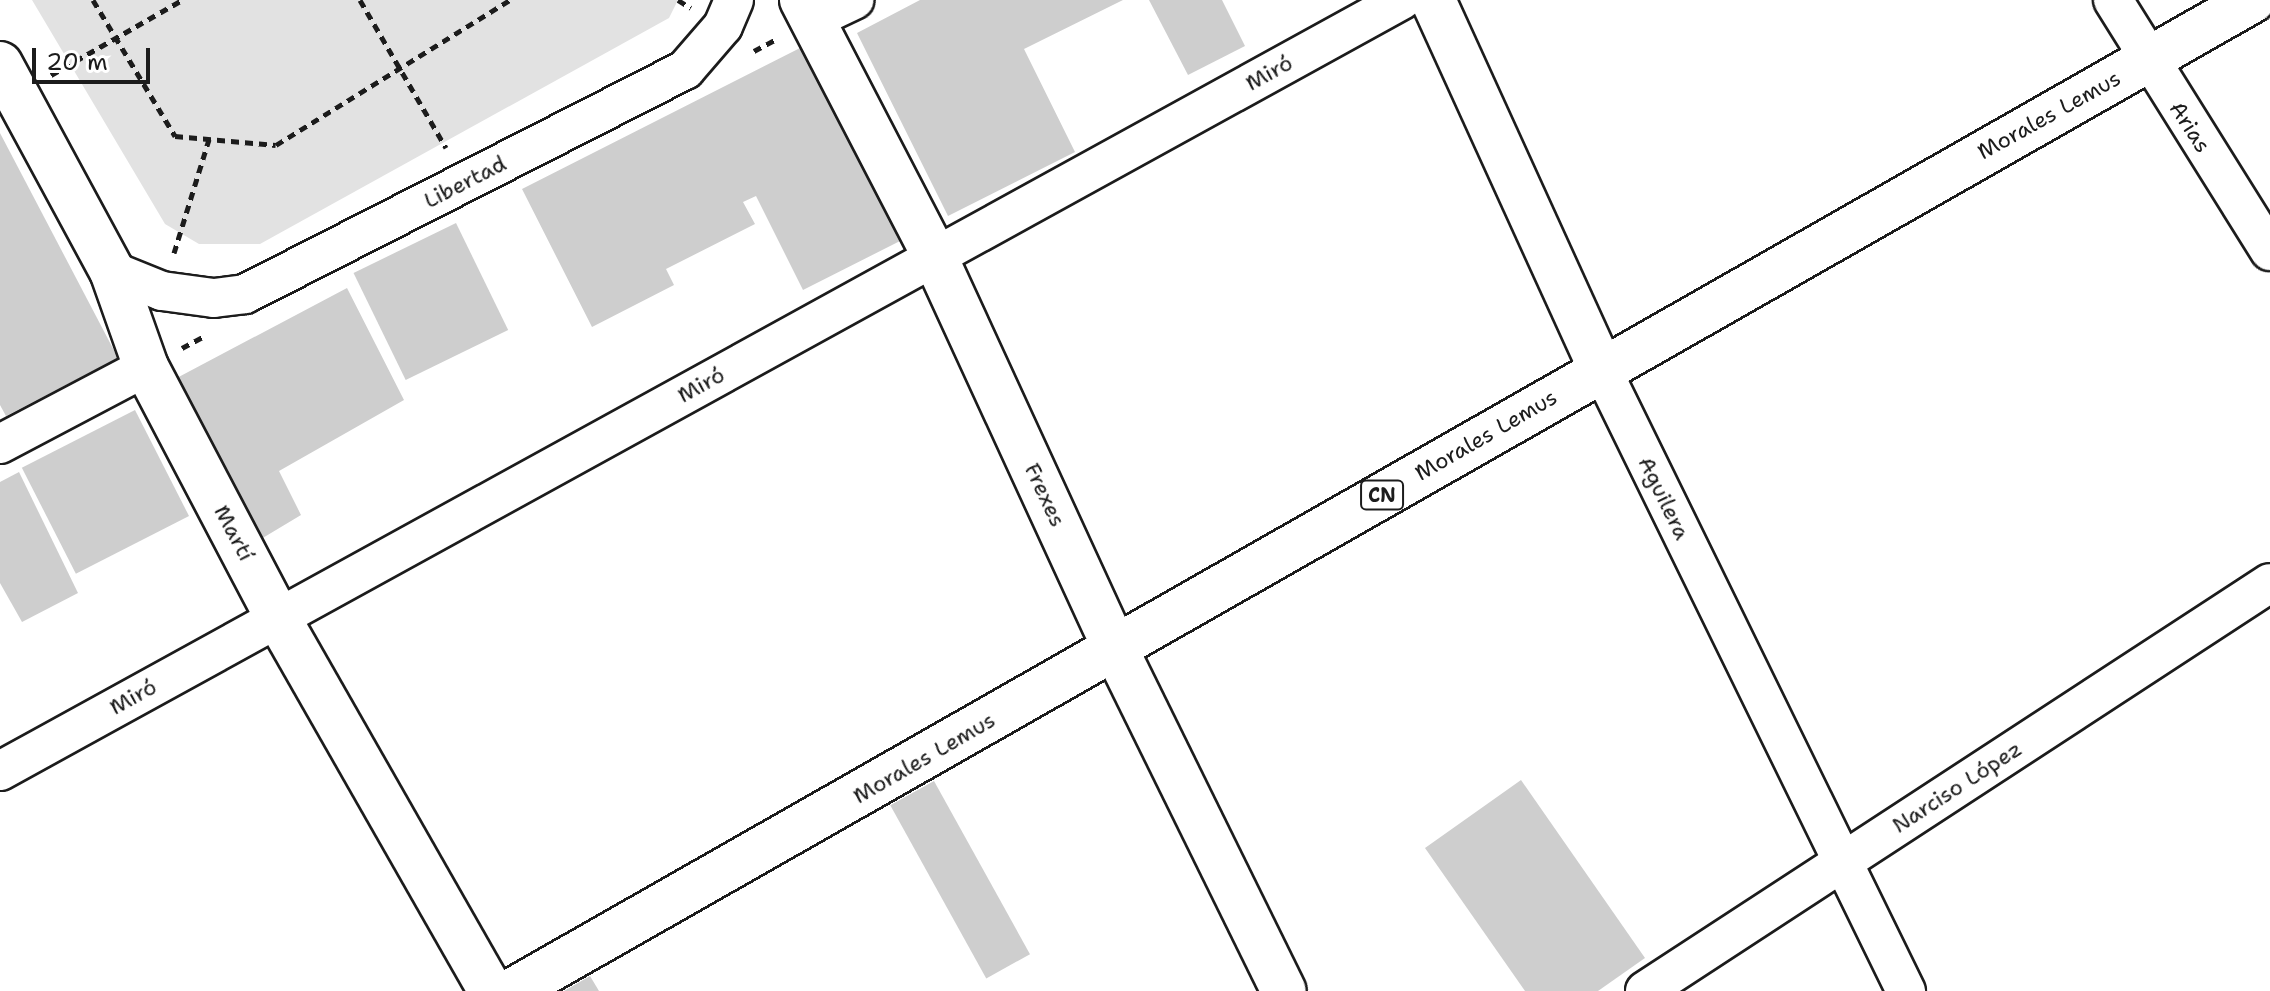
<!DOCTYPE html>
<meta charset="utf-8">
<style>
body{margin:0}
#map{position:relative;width:2270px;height:991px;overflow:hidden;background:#fff;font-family:"Shantell Sans",sans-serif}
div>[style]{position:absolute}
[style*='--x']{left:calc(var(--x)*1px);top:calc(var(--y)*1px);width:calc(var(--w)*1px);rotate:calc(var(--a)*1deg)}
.green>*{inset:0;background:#e2e2e2}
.building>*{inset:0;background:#cecece;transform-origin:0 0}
.path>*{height:5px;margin-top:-2.5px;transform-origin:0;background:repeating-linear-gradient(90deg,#1c1c1c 0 8px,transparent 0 14px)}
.roads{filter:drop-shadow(2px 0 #1c1c1c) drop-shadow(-2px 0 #1c1c1c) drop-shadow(0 2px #1c1c1c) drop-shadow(0 -2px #1c1c1c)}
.minor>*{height:38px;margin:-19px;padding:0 19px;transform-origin:19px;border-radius:19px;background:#fff}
.major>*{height:44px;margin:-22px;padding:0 22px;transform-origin:22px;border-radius:22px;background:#fff}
span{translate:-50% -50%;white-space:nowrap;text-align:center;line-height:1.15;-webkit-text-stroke:8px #fff;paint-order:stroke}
.shield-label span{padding:2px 6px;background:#fff;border:2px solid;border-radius:6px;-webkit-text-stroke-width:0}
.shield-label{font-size:20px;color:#1c1c1c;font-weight:700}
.street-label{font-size:22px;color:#1c1c1c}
.scale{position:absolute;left:32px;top:48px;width:118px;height:36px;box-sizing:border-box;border:4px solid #1c1c1c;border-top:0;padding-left:10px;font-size:24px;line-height:28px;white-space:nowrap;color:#1c1c1c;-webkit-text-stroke:6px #fff;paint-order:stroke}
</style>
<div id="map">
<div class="green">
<div style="clip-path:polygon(32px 0,678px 0,669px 18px,260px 244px,199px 244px,165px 224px)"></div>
</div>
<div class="building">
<div style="clip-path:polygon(920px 0,1123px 0,1024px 49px,1075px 152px,948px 216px,857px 33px)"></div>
<div style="clip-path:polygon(1149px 0,1222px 0,1245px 46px,1188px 75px)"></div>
<div style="clip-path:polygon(804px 46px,902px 240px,803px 290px,756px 196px,743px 202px,755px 224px,666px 269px,674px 285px,592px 327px,522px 189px)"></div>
<div style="clip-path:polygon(0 133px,118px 358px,6px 416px,0 405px)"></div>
<div style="left:456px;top:223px;width:119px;height:114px;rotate:64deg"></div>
<div style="clip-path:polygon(347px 288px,404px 400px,279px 471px,301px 515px,261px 539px,173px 380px)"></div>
<div style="left:135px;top:410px;width:119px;height:127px;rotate:63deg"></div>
<div style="clip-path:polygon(19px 472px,78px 593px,22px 622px,0 583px,0 482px)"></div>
<div style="clip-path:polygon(1521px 780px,1645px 958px,1598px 991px,1525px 991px,1425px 848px)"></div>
<div style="left:934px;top:781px;width:198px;height:50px;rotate:61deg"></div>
<div style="clip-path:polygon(590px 976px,599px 991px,564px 991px)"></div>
</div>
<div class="path">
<div style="--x:93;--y:0;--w:159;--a:58.9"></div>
<div style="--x:175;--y:136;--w:101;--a:5.1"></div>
<div style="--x:276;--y:145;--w:275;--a:-31.8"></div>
<div style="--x:360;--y:0;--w:171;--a:59.8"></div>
<div style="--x:678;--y:0;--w:15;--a:32"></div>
<div style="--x:754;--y:51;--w:26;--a:-28"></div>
<div style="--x:51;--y:75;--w:151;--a:-29.8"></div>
<div style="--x:174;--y:253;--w:119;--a:-72.9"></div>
<div style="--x:182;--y:348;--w:26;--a:-28"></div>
</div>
<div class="roads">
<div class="minor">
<div style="--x:2113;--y:0;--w:296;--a:58"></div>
<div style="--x:812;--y:20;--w:47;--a:-25.5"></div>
<div style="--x:112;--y:271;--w:54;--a:21.8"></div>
<div style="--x:162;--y:291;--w:52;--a:7.7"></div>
<div style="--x:214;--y:298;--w:31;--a:-7"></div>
<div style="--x:245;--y:294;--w:494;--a:-27"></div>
<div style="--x:685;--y:70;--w:58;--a:-49.2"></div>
<div style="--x:723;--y:26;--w:28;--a:-67"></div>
<div style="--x:1601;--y:368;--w:694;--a:63.92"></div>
<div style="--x:0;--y:444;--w:165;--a:-27.8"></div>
<div style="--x:0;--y:771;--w:1600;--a:-28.81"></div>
<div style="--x:1645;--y:991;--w:746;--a:-33.14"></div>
</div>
<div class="major">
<div style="--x:802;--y:0;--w:289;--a:62.6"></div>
<div style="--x:935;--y:257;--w:430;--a:65.3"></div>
<div style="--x:1115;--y:648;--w:382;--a:63.8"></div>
<div style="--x:1433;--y:0;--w:405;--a:65.5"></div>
<div style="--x:0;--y:64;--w:235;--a:61.6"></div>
<div style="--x:112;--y:271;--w:102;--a:70.5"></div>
<div style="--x:146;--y:367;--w:281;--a:62.3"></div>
<div style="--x:277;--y:616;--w:432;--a:60.3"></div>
<div style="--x:512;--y:991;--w:2003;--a:-29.65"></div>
</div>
</div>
<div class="shield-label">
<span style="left:1382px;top:495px">CN</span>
</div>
<div class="street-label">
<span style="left:1269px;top:73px;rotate:-29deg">Miró</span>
<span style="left:2049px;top:115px;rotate:-29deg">Morales Lemus</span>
<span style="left:2190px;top:127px;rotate:57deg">Arias</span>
<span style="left:465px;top:182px;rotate:-27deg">Libertad</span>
<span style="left:701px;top:385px;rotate:-29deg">Miró</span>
<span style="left:1486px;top:435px;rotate:-30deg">Morales Lemus</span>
<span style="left:1045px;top:495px;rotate:65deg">Frexes</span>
<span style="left:1664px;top:498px;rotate:64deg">Aguilera</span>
<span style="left:234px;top:533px;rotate:62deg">Martí</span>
<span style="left:133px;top:697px;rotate:-29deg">Miró</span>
<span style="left:924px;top:758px;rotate:-30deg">Morales Lemus</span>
<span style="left:1957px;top:787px;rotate:-33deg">Narciso López</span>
</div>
<div class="scale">20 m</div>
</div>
